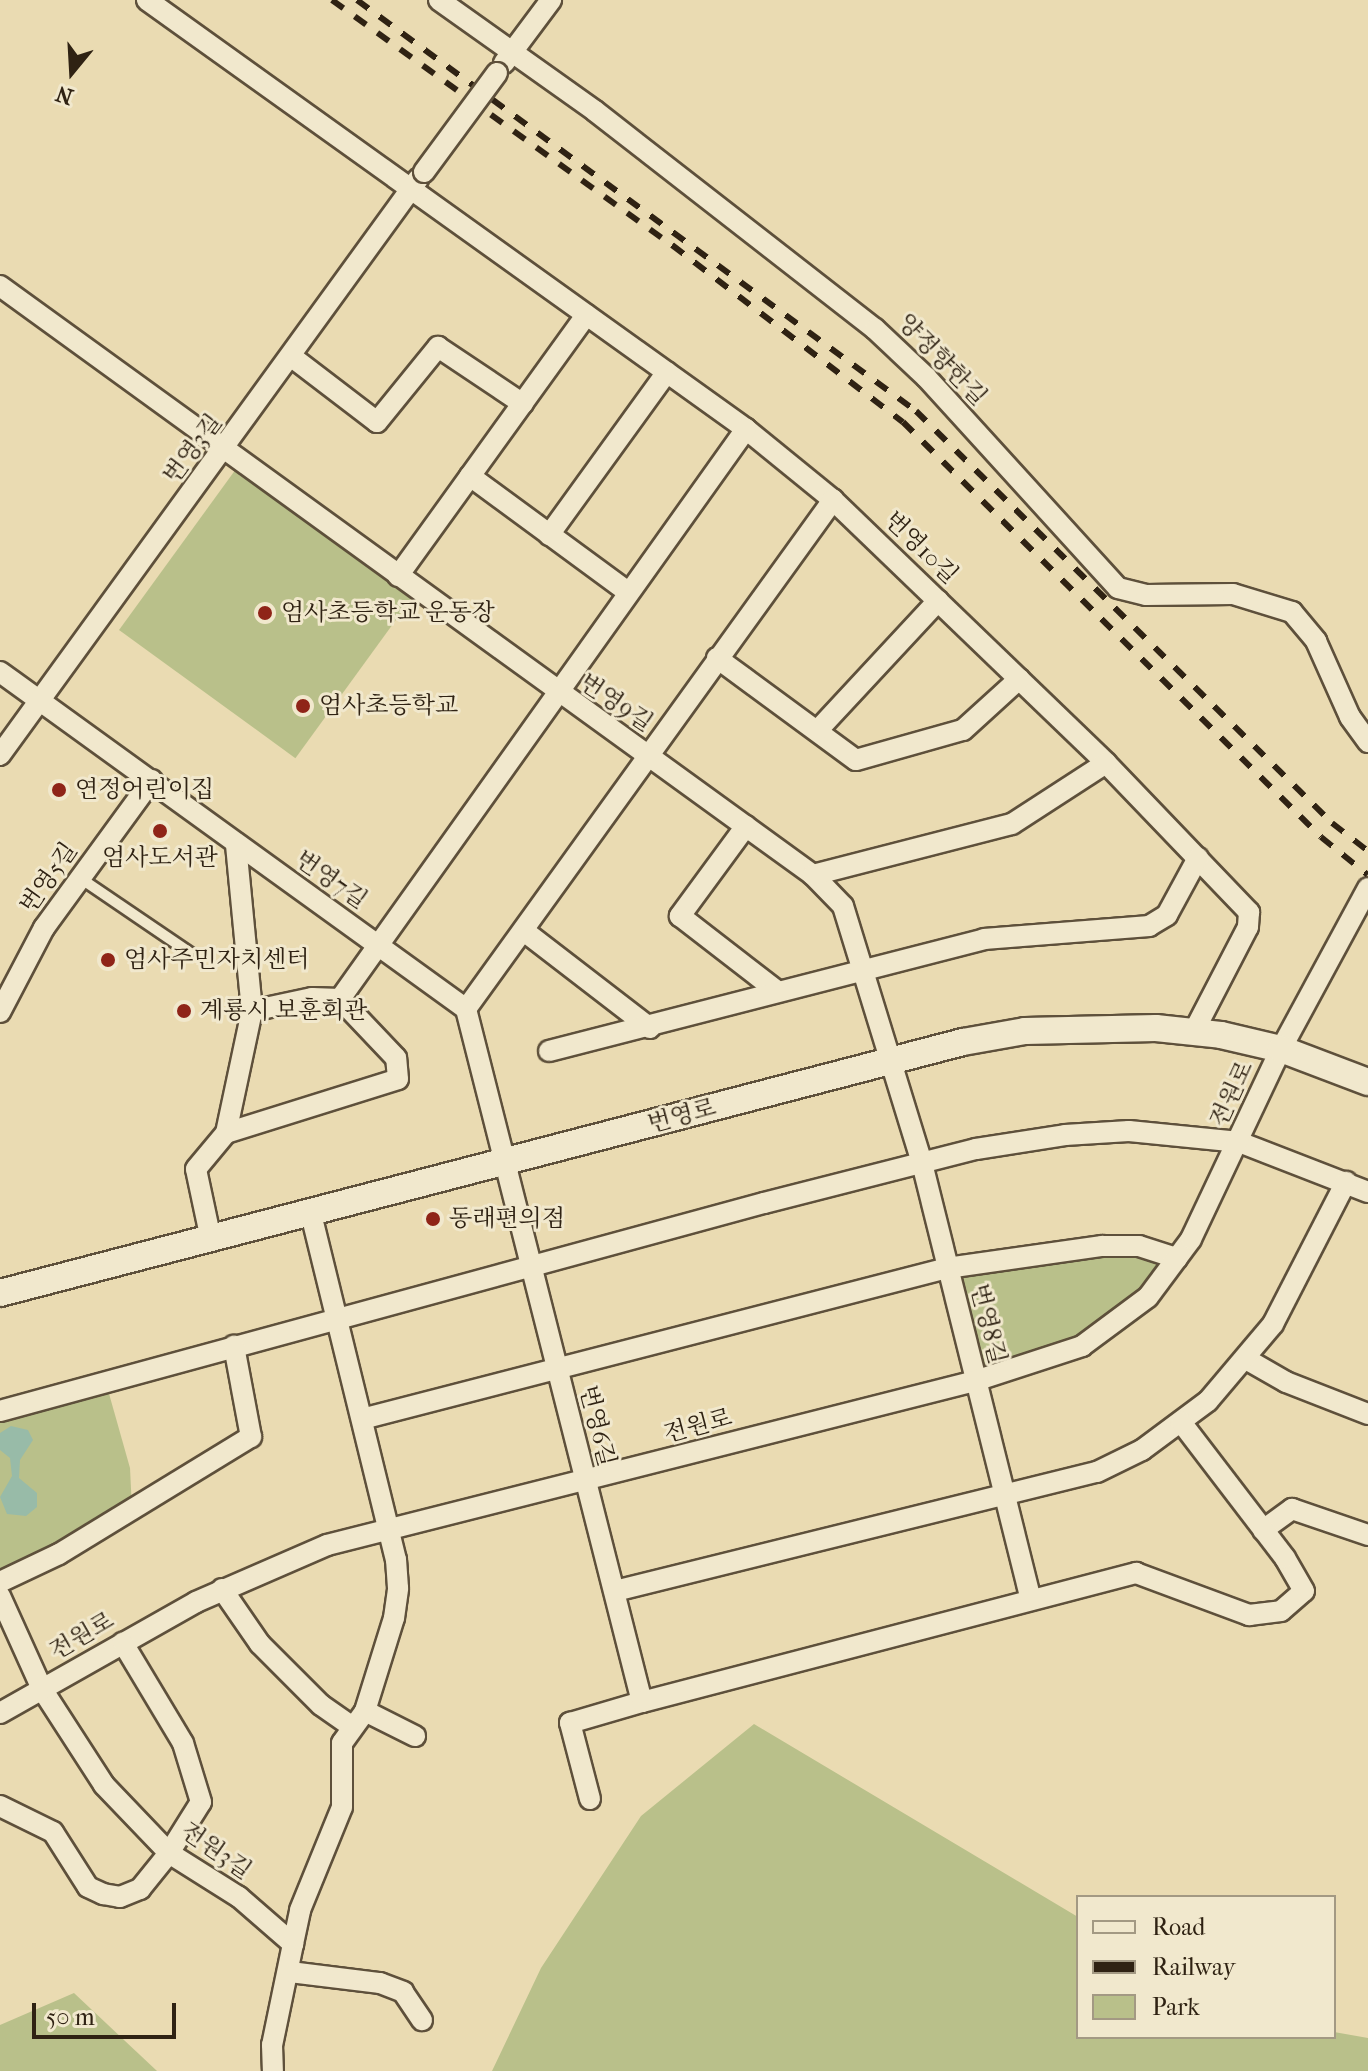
<!DOCTYPE html>
<meta charset="utf-8">
<style>
body{margin:0}
#map{position:relative;width:1368px;height:2071px;overflow:hidden;background:#eadbb2;font-family:"IM FELL French Canon","Noto Serif KR",serif}
div>[style]{position:absolute}
[style*='--x']{left:calc(var(--x)*1px);top:calc(var(--y)*1px);width:calc(var(--w)*1px);rotate:calc(var(--a)*1deg)}
.green>*{inset:0;background:#b9c08a;transform-origin:0 0}
.water>*{inset:0;background:#98bba8}
.roads{filter:drop-shadow(2px 0 #5e503b) drop-shadow(-2px 0 #5e503b) drop-shadow(0 2px #5e503b) drop-shadow(0 -2px #5e503b)}
.service>*{height:10px;margin:-5px;padding:0 5px;transform-origin:5px;border-radius:5px;background:#f1e8cd}
.minor>*{height:20px;margin:-10px;padding:0 10px;transform-origin:10px;border-radius:10px;background:#f1e8cd}
.tertiary>*{height:26px;margin:-13px;padding:0 13px;transform-origin:13px;border-radius:13px;background:#f1e8cd}
.rail>*{height:6px;margin-top:-3px;transform-origin:0;background:repeating-linear-gradient(90deg,#2f2213 0 14px,transparent 0 28px)}
.bridges{filter:drop-shadow(2px 0 #5e503b) drop-shadow(-2px 0 #5e503b) drop-shadow(0 2px #5e503b) drop-shadow(0 -2px #5e503b)}
.minor-bridge>*{height:20px;margin:-10px;padding:0 10px;transform-origin:10px;border-radius:10px;background:#f1e8cd}
.dots>*{width:22px;height:22px;translate:-50% -50%;box-sizing:border-box;border:4px solid #f1e8cd;border-radius:50%}
span{translate:-50% -50%;white-space:nowrap;text-align:center;line-height:1.15;-webkit-text-stroke:6px #f1e8cd;paint-order:stroke}
.street-label{font-size:24px;color:#2f2213}
.poi-label{font-size:24px;color:#2f2213}
.left{translate:0 -50%;text-align:left}
.legend{position:absolute;left:1076px;top:1895px;width:260px;height:144px;box-sizing:border-box;background:#f1e8cd;border:2px solid #a39983;margin:0;padding:10px 14px;list-style:none;font-size:24px;color:#2f2213}
.legend li{display:flex;align-items:center;gap:16px;height:40px}
.legend b{width:40px;border:2px solid #a39983}
.north{position:absolute;left:32px;top:32px;width:80px;height:80px;-webkit-text-stroke:6px #f1e8cd;paint-order:stroke;rotate:198deg;font-size:22px;font-weight:700;line-height:32px;text-align:center;color:#2f2213}
.north::after{content:'';display:block;margin:auto;width:28px;height:36px;background:#2f2213;clip-path:polygon(50% 0,100% 100%,50% 72%,0 100%)}
.scale{position:absolute;left:32px;top:2003px;width:144px;height:36px;box-sizing:border-box;border:4px solid #2f2213;border-top:0;padding-left:10px;font-size:24px;line-height:28px;white-space:nowrap;color:#2f2213;-webkit-text-stroke:6px #f1e8cd;paint-order:stroke}
</style>
<div id="map">
<div class="green">
<div style="left:236px;top:469px;width:218px;height:199px;rotate:36deg"></div>
<div style="clip-path:polygon(1102px 1246px,1177px 1258px,1114px 1326px,975px 1381px,947px 1268px)"></div>
<div style="clip-path:polygon(106px 1383px,130px 1468px,132px 1510px,0 1582px,0 1413px)"></div>
<div style="clip-path:polygon(754px 1724px,1078px 1917px,1078px 2037px,1334px 2037px,1334px 2032px,1368px 2038px,1368px 2071px,492px 2071px,541px 1968px,641px 1816px)"></div>
<div style="clip-path:polygon(74px 1993px,157px 2071px,0 2071px,0 2025px)"></div>
</div>
<div class="water">
<div style="clip-path:polygon(11px 1426px,28px 1430px,33px 1440px,20px 1460px,19px 1478px,37px 1493px,37px 1507px,26px 1516px,7px 1514px,0 1497px,12px 1476px,10px 1458px,0 1450px,0 1433px)"></div>
</div>
<div class="roads">
<div class="service">
<div style="--x:80;--y:878;--w:132;--a:34.2"></div>
</div>
<div class="minor">
<div style="--x:147;--y:0;--w:737;--a:35.61"></div>
<div style="--x:746;--y:429;--w:112;--a:39.2"></div>
<div style="--x:833;--y:500;--w:379;--a:43.9"></div>
<div style="--x:1106;--y:763;--w:207;--a:46.2"></div>
<div style="--x:1249;--y:912;--w:15;--a:94"></div>
<div style="--x:1248;--y:927;--w:117;--a:117.4"></div>
<div style="--x:439;--y:0;--w:191;--a:35.4"></div>
<div style="--x:595;--y:111;--w:355;--a:37.9"></div>
<div style="--x:875;--y:329;--w:70;--a:43.3"></div>
<div style="--x:926;--y:377;--w:285;--a:47.7"></div>
<div style="--x:1118;--y:588;--w:29;--a:14"></div>
<div style="--x:1146;--y:595;--w:87;--a:-0.7"></div>
<div style="--x:1233;--y:594;--w:62;--a:17"></div>
<div style="--x:1292;--y:612;--w:38;--a:50"></div>
<div style="--x:1316;--y:641;--w:83;--a:65.9"></div>
<div style="--x:1350;--y:717;--w:31;--a:54"></div>
<div style="--x:504;--y:63;--w:79;--a:-53.3"></div>
<div style="--x:0;--y:286;--w:1004;--a:35.92"></div>
<div style="--x:813;--y:875;--w:43;--a:45.9"></div>
<div style="--x:843;--y:906;--w:269;--a:72.9"></div>
<div style="--x:922;--y:1163;--w:450;--a:76"></div>
<div style="--x:292;--y:357;--w:107;--a:37.4"></div>
<div style="--x:377;--y:422;--w:97;--a:-50.9"></div>
<div style="--x:438;--y:347;--w:102;--a:33.8"></div>
<div style="--x:470;--y:476;--w:197;--a:36.3"></div>
<div style="--x:549;--y:535;--w:201;--a:-54.1"></div>
<div style="--x:398;--y:576;--w:322;--a:-54.2"></div>
<div style="--x:717;--y:658;--w:172;--a:36.3"></div>
<div style="--x:856;--y:760;--w:111;--a:-15.7"></div>
<div style="--x:963;--y:730;--w:76;--a:-42.3"></div>
<div style="--x:0;--y:672;--w:575;--a:35.87"></div>
<div style="--x:466;--y:1009;--w:715;--a:75.75"></div>
<div style="--x:817;--y:731;--w:178;--a:-47.1"></div>
<div style="--x:0;--y:755;--w:712;--a:-54.03"></div>
<div style="--x:746;--y:826;--w:112;--a:126.3"></div>
<div style="--x:680;--y:916;--w:123;--a:37.7"></div>
<div style="--x:813;--y:875;--w:205;--a:-14.4"></div>
<div style="--x:1012;--y:824;--w:112;--a:-33"></div>
<div style="--x:524;--y:931;--w:159;--a:37.6"></div>
<div style="--x:340;--y:999;--w:700;--a:-54.54"></div>
<div style="--x:466;--y:1009;--w:628;--a:-54.21"></div>
<div style="--x:0;--y:1012;--w:95;--a:-62.4"></div>
<div style="--x:44;--y:928;--w:183;--a:-53.9"></div>
<div style="--x:549;--y:1051;--w:449;--a:-14.4"></div>
<div style="--x:984;--y:939;--w:166;--a:-4.5"></div>
<div style="--x:1149;--y:926;--w:21;--a:-31"></div>
<div style="--x:1167;--y:915;--w:65;--a:-61.5"></div>
<div style="--x:226;--y:1133;--w:180;--a:-17.4"></div>
<div style="--x:398;--y:1079;--w:21;--a:-95"></div>
<div style="--x:396;--y:1058;--w:81;--a:-133.5"></div>
<div style="--x:340;--y:999;--w:28;--a:-178"></div>
<div style="--x:312;--y:998;--w:61;--a:167.8"></div>
<div style="--x:210;--y:1235;--w:67;--a:-102"></div>
<div style="--x:196;--y:1169;--w:47;--a:-50.2"></div>
<div style="--x:226;--y:1133;--w:125;--a:-78"></div>
<div style="--x:252;--y:1011;--w:167;--a:-95.5"></div>
<div style="--x:1246;--y:1359;--w:46;--a:29.9"></div>
<div style="--x:1286;--y:1382;--w:88;--a:21.3"></div>
<div style="--x:0;--y:1411;--w:792;--a:-15.23"></div>
<div style="--x:764;--y:1203;--w:219;--a:-14.3"></div>
<div style="--x:976;--y:1149;--w:90;--a:-8.9"></div>
<div style="--x:1065;--y:1135;--w:64;--a:-3.6"></div>
<div style="--x:1129;--y:1131;--w:111;--a:5.7"></div>
<div style="--x:1239;--y:1142;--w:138;--a:21.2"></div>
<div style="--x:362;--y:1419;--w:604;--a:-14.47"></div>
<div style="--x:947;--y:1268;--w:157;--a:-8.1"></div>
<div style="--x:1102;--y:1246;--w:37;--a:0"></div>
<div style="--x:1139;--y:1246;--w:40;--a:18"></div>
<div style="--x:1263;--y:1530;--w:36;--a:-36"></div>
<div style="--x:1292;--y:1509;--w:80;--a:18.9"></div>
<div style="--x:0;--y:1582;--w:65;--a:-25.4"></div>
<div style="--x:59;--y:1554;--w:225;--a:-31.4"></div>
<div style="--x:251;--y:1437;--w:93;--a:-100.6"></div>
<div style="--x:222;--y:1589;--w:67;--a:55.4"></div>
<div style="--x:260;--y:1644;--w:86;--a:45"></div>
<div style="--x:321;--y:1705;--w:38;--a:35"></div>
<div style="--x:615;--y:1591;--w:496;--a:-13.9"></div>
<div style="--x:1097;--y:1472;--w:50;--a:-26.1"></div>
<div style="--x:1142;--y:1450;--w:82;--a:-36.6"></div>
<div style="--x:1208;--y:1401;--w:101;--a:-49.8"></div>
<div style="--x:1273;--y:1324;--w:160;--a:-62.8"></div>
<div style="--x:0;--y:1596;--w:102;--a:65.7"></div>
<div style="--x:42;--y:1689;--w:114;--a:57.1"></div>
<div style="--x:104;--y:1785;--w:94;--a:46.3"></div>
<div style="--x:169;--y:1853;--w:83;--a:32.2"></div>
<div style="--x:239;--y:1897;--w:72;--a:41"></div>
<div style="--x:293;--y:1944;--w:103;--a:101.7"></div>
<div style="--x:272;--y:2045;--w:26;--a:88"></div>
<div style="--x:365;--y:1711;--w:56;--a:26.6"></div>
<div style="--x:0;--y:1713;--w:225;--a:-29.5"></div>
<div style="--x:196;--y:1602;--w:143;--a:-23.5"></div>
<div style="--x:327;--y:1545;--w:668;--a:-14.2"></div>
<div style="--x:975;--y:1381;--w:113;--a:-18.1"></div>
<div style="--x:1082;--y:1346;--w:82;--a:-36.6"></div>
<div style="--x:1148;--y:1297;--w:72;--a:-53.4"></div>
<div style="--x:1191;--y:1239;--w:210;--a:-64.7"></div>
<div style="--x:1281;--y:1049;--w:183;--a:-61.6"></div>
<div style="--x:590;--y:1799;--w:79;--a:-104.7"></div>
<div style="--x:570;--y:1723;--w:75;--a:-16.3"></div>
<div style="--x:642;--y:1702;--w:511;--a:-14.64"></div>
<div style="--x:1136;--y:1573;--w:121;--a:20.4"></div>
<div style="--x:1249;--y:1615;--w:32;--a:-7"></div>
<div style="--x:1281;--y:1611;--w:30;--a:-41"></div>
<div style="--x:1304;--y:1591;--w:38;--a:-120"></div>
<div style="--x:1285;--y:1558;--w:171;--a:-127.4"></div>
<div style="--x:0;--y:1806;--w:59;--a:26.1"></div>
<div style="--x:53;--y:1832;--w:65;--a:57.5"></div>
<div style="--x:88;--y:1887;--w:17;--a:25"></div>
<div style="--x:103;--y:1894;--w:17;--a:10"></div>
<div style="--x:120;--y:1897;--w:22;--a:-22"></div>
<div style="--x:140;--y:1889;--w:46;--a:-51.1"></div>
<div style="--x:169;--y:1853;--w:60;--a:-57.9"></div>
<div style="--x:201;--y:1802;--w:62;--a:-107"></div>
<div style="--x:183;--y:1743;--w:117;--a:-121"></div>
<div style="--x:293;--y:1944;--w:35;--a:-78"></div>
<div style="--x:300;--y:1910;--w:111;--a:-67.8"></div>
<div style="--x:342;--y:1807;--w:64;--a:-90"></div>
<div style="--x:342;--y:1743;--w:39;--a:-54"></div>
<div style="--x:365;--y:1711;--w:97;--a:-72.7"></div>
<div style="--x:394;--y:1618;--w:30;--a:-82"></div>
<div style="--x:398;--y:1588;--w:28;--a:-94"></div>
<div style="--x:396;--y:1560;--w:360;--a:-103.8"></div>
<div style="--x:290;--y:1972;--w:91;--a:7"></div>
<div style="--x:380;--y:1983;--w:25;--a:21"></div>
<div style="--x:403;--y:1992;--w:34;--a:56"></div>
</div>
<div class="tertiary">
<div style="--x:0;--y:1293;--w:995;--a:-14.61"></div>
<div style="--x:963;--y:1042;--w:63;--a:-10.1"></div>
<div style="--x:1025;--y:1031;--w:131;--a:-1.3"></div>
<div style="--x:1156;--y:1028;--w:65;--a:6.1"></div>
<div style="--x:1221;--y:1035;--w:62;--a:13.1"></div>
<div style="--x:1281;--y:1049;--w:93;--a:20.8"></div>
</div>
</div>
<div class="rail">
<div style="--x:332;--y:0;--w:419;--a:35.8"></div>
<div style="--x:672;--y:245;--w:291;--a:37.5"></div>
<div style="--x:903;--y:422;--w:589;--a:44.79"></div>
<div style="--x:1321;--y:837;--w:60;--a:39"></div>
<div style="--x:357;--y:0;--w:694;--a:36.32"></div>
<div style="--x:916;--y:411;--w:585;--a:44.72"></div>
<div style="--x:1332;--y:823;--w:46;--a:37.9"></div>
</div>
<div class="bridges">
<div class="minor-bridge">
<div style="--x:424;--y:172;--w:123;--a:-53.6"></div>
</div>
</div>
<div class="dots">
<div style="left:265px;top:613px;background:#8f2418"></div>
<div style="left:303px;top:706px;background:#8f2418"></div>
<div style="left:59px;top:790px;background:#8f2418"></div>
<div style="left:160px;top:831px;background:#8f2418"></div>
<div style="left:108px;top:960px;background:#8f2418"></div>
<div style="left:184px;top:1011px;background:#8f2418"></div>
<div style="left:433px;top:1219px;background:#8f2418"></div>
</div>
<div class="street-label">
<span style="left:942px;top:360px;rotate:46deg">양정향한길</span>
<span style="left:193px;top:449px;rotate:-53deg">번영3길</span>
<span style="left:921px;top:548px;rotate:44deg">번영10길</span>
<span style="left:616px;top:703px;rotate:34deg">번영9길</span>
<span style="left:49px;top:878px;rotate:-55deg">번영5길</span>
<span style="left:331px;top:880px;rotate:35deg">번영7길</span>
<span style="left:1232px;top:1094px;rotate:-65deg">전원로</span>
<span style="left:682px;top:1116px;rotate:-15deg">번영로</span>
<span style="left:988px;top:1324px;rotate:76deg">번영8길</span>
<span style="left:597px;top:1426px;rotate:76deg">번영6길</span>
<span style="left:698px;top:1426px;rotate:-15deg">전원로</span>
<span style="left:82px;top:1636px;rotate:-30deg">전원로</span>
<span style="left:216px;top:1851px;rotate:35deg">전원3길</span>
</div>
<div class="poi-label">
<span class="left" style="left:281px;top:613px">엄사초등학교 운동장</span>
<span class="left" style="left:319px;top:706px">엄사초등학교</span>
<span class="left" style="left:75px;top:790px">연정어린이집</span>
<span style="left:160px;top:858px">엄사도서관</span>
<span class="left" style="left:124px;top:960px">엄사주민자치센터</span>
<span class="left" style="left:200px;top:1011px">계룡시 보훈회관</span>
<span class="left" style="left:449px;top:1219px">동래편의점</span>
</div>
<ul class="legend">
<li><b style="height:10px;background:#f1e8cd"></b>Road</li>
<li><b style="height:10px;background:#2f2213"></b>Railway</li>
<li><b style="height:22px;background:#b9c08a"></b>Park</li>
</ul>
<div class="north">N</div>
<div class="scale">50 m</div>
</div>
